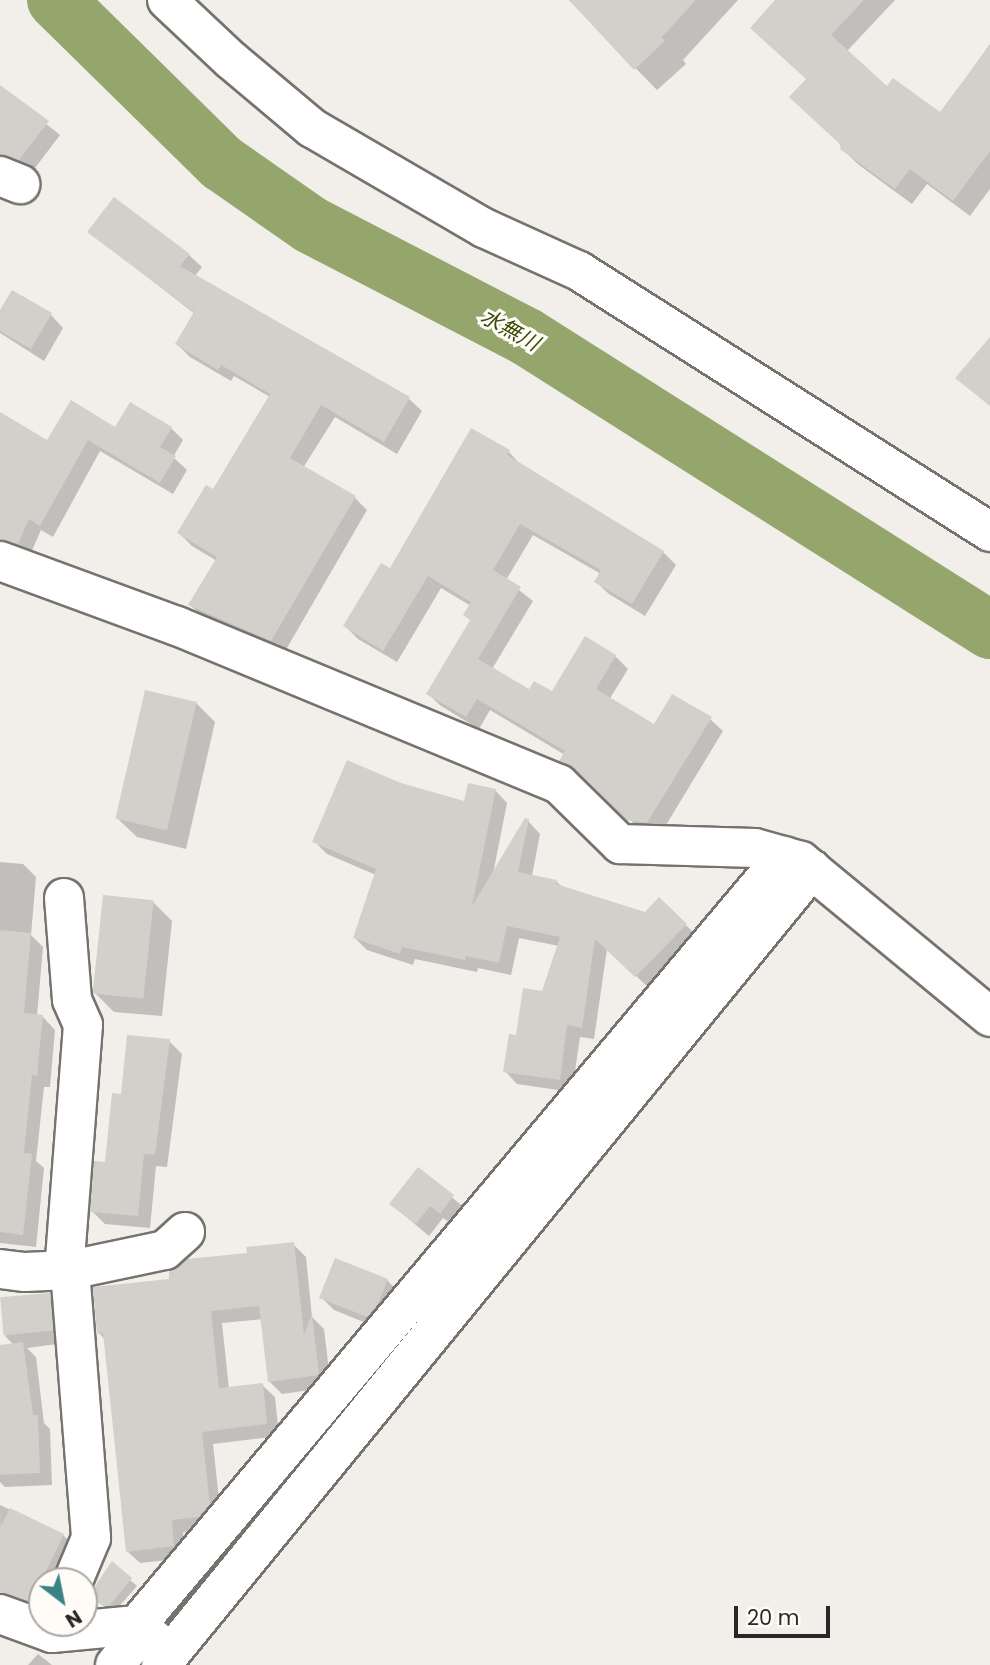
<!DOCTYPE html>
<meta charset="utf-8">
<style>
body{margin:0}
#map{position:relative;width:990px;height:1665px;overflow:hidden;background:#f2eeea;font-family:Poppins,"Noto Sans JP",sans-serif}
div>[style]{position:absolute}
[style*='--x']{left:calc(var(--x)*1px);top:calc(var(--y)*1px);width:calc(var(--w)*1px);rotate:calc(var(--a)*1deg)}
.shadow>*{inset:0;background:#0003}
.river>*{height:58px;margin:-29px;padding:0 29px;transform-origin:29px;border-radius:29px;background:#94a66c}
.building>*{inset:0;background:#d1d0cb;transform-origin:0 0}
.roads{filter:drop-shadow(2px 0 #76736f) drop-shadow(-2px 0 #76736f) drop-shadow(0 2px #76736f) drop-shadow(0 -2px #76736f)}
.street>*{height:38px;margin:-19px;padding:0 19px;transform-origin:19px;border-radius:19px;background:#fff}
span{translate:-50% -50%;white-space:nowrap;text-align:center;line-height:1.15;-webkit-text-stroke:6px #fffcf8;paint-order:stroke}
.water-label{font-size:21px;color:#3a4903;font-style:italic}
.north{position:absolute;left:28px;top:1567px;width:70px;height:70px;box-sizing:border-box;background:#fffcf8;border:2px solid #aaa7a4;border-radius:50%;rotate:148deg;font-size:19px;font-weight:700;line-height:28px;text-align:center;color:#2a2826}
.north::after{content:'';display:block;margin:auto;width:24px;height:32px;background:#3c8484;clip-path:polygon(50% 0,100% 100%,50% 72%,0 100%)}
.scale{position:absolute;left:734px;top:1606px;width:96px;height:32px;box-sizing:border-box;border:4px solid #2a2826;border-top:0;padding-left:9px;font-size:21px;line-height:24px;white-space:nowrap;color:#2a2826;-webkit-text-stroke:5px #fffcf8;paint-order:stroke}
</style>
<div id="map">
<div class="shadow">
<div style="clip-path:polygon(569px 0,738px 0,683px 60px,686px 64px,657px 90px)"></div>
<div style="clip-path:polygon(778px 0,895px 0,847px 51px,887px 88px,940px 114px,990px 44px,990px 189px,970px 216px,927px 184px,912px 204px,859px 165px,842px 149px,808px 80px)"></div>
<div style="clip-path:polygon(0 87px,60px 135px,32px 172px,0 170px)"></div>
<div style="clip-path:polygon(89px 232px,189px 255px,202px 267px,195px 276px,409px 399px,422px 411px,397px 454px,335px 417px,303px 468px,355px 498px,367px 510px,284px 653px,203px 617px,190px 605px,217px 561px,192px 546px,179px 533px,214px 491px,270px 397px,234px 376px,231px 381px,190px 357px,177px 344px,195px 314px)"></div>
<div style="clip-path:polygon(0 314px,51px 315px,63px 328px,44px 361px,0 333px)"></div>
<div style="clip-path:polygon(0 425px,47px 442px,115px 429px,171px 428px,183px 440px,173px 457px,187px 470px,173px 494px,100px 451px,53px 537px,41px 530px,30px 555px,0 555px)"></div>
<div style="clip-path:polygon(509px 452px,521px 465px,663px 552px,676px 565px,645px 616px,609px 594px,596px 582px,601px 574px,533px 535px,506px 580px,533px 601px,492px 669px,530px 692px,552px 694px,585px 639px,615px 656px,628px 669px,609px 700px,655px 727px,710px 719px,723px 731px,660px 835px,646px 835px,589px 781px,574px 773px,562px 760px,565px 755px,490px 710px,479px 729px,441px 706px,428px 694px,471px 621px,471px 606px,441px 588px,397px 662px,358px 639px,345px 626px,390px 570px)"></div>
<div style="clip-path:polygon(196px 703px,215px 722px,186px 849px,137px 837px,118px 819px)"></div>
<div style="clip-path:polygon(400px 785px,466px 803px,495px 790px,507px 803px,493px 874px,528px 821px,540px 834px,532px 876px,556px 881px,563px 888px,646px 914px,659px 899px,698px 937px,649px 988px,607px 949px,594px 1039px,580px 1037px,572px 1092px,517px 1084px,505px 1071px,518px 1037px,544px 993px,559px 946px,519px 938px,511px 975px,478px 968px,477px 972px,415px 959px,413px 965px,367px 950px,355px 938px,376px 875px,327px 854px,314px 841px)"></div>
<div style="clip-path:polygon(0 862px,23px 864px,36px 877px,31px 935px,43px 947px,37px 1016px,43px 1017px,55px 1030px,50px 1087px,44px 1087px,36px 1161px,44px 1168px,36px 1247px,0 1243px)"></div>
<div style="clip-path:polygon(153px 902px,172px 921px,162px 1016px,114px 1012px,95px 993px)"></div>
<div style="clip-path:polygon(169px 1041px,182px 1054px,167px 1167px,156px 1166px,150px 1228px,105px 1224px,92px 1211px,122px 1096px)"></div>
<div style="clip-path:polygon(418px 1169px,466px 1209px,453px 1225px,443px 1218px,429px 1236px,391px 1204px)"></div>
<div style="clip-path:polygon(293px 1244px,306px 1257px,312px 1317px,324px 1329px,331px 1387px,282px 1394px,269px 1381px,263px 1319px,222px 1323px,229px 1389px,262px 1385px,275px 1397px,279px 1436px,213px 1444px,221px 1518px,212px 1529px,183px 1532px,186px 1558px,140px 1563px,127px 1551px,105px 1340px,99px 1333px,171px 1280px,249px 1254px)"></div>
<div style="clip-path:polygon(387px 1280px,399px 1293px,381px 1329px,334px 1310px,321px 1297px)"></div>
<div style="clip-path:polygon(49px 1295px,62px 1307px,65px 1343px,27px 1348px,36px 1357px,44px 1423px,50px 1429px,52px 1485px,5px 1487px,0 1482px,0 1347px,14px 1345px,5px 1336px)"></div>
<div style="clip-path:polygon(0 1505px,63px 1535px,76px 1548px,60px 1581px,42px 1581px,42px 1613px,14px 1605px,1px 1592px)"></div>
<div style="clip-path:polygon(112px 1564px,137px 1586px,115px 1611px,110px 1611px,97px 1600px)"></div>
<div style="clip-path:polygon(38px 1654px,52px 1665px,28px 1665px)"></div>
</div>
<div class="river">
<div style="--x:56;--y:0;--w:233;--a:44.5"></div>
<div style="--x:222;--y:163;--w:108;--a:34.9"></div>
<div style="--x:311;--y:225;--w:243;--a:27.4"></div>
<div style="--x:527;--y:337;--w:548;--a:32.33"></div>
</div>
<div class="building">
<div style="clip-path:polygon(569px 0,696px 0,662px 37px,665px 41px,634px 70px)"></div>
<div style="clip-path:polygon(775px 0,864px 0,831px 35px,887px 86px,893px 78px,940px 112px,990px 45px,990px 151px,953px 201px,910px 169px,895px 189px,840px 149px,842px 146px,789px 97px,806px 79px,750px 28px)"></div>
<div style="clip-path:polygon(0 85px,49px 121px,19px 160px,0 155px)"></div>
<div style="clip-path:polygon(114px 197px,190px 254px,180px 266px,410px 397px,384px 442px,321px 405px,290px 458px,356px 496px,271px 641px,188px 605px,217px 557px,177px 533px,206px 485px,213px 489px,270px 394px,221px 365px,218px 370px,175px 344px,194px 312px,87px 232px)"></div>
<div style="clip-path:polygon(12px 290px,52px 313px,31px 349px,0 331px,0 310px)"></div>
<div style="clip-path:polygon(990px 337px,990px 406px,955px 378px)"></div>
<div style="clip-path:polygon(71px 400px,115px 427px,130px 402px,172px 427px,160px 447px,176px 456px,160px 483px,88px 440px,40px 526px,29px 519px,18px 544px,0 540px,0 412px,47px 440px)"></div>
<div style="clip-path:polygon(471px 428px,510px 450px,507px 455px,664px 551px,632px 604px,594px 582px,601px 570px,520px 524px,493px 570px,521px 587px,478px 659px,529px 689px,534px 681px,552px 691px,585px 636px,616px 655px,596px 689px,654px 724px,672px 694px,712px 717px,647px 823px,626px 820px,574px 768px,559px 761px,565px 751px,477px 699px,466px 717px,426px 694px,470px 620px,463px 615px,471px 602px,428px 576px,383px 651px,343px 626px,381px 563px,390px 568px)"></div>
<div style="left:145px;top:690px;width:53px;height:132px;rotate:13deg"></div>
<div style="clip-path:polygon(347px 760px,401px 783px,464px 801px,468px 783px,496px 789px,472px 906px,525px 818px,529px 819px,518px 872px,557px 880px,556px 884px,645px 912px,659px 897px,687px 924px,635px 977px,595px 939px,582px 1028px,567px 1025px,560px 1080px,503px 1072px,509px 1034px,516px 1035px,523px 988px,542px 991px,560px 937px,507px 926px,499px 963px,466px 956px,465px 960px,402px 947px,400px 954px,353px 938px,376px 869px,312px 842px)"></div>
<div style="left:103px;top:895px;width:51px;height:99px;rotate:6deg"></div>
<div style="clip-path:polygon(0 930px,31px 933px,24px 1013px,43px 1015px,37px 1076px,32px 1075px,24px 1153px,32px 1154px,23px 1235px,0 1232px)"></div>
<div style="clip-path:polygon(127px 1035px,170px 1039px,155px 1155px,144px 1154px,138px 1216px,90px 1212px,94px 1161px,105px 1162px,112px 1093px,121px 1094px)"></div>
<div style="clip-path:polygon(418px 1167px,454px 1195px,440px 1214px,430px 1206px,416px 1224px,389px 1204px)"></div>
<div style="clip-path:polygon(294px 1242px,304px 1335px,312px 1314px,319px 1375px,268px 1382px,259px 1306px,211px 1311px,219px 1388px,263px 1383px,267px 1424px,202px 1432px,210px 1505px,199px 1517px,172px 1520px,174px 1546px,126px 1552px,103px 1333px,97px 1334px,93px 1287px,169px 1279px,169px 1272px,187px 1259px,247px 1253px,246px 1247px)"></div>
<div style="clip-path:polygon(335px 1258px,388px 1279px,377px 1306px,367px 1317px,319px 1298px)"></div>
<div style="left:50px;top:1293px;width:38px;height:50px;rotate:85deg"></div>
<div style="clip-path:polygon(23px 1342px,33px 1415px,38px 1415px,40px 1473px,0 1475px,0 1345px)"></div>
<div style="clip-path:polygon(10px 1508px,64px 1534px,31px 1602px,0 1593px,0 1528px)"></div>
<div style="clip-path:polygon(112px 1561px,132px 1578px,109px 1606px,103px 1606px,89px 1595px)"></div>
</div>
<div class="roads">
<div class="street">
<div style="--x:167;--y:0;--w:88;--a:43.2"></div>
<div style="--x:231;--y:60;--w:106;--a:40"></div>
<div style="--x:312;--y:128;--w:199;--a:30.2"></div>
<div style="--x:484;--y:228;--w:104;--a:24.4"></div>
<div style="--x:579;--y:271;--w:487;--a:32.4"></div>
<div style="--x:0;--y:176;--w:22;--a:22"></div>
<div style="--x:0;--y:561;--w:189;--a:20.2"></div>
<div style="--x:177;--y:626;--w:413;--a:22.5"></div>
<div style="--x:559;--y:784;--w:86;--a:44.5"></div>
<div style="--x:620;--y:844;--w:135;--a:1.7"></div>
<div style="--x:755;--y:848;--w:48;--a:15.8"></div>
<div style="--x:801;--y:861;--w:245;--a:39.5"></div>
<div style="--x:64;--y:898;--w:102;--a:85.5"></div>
<div style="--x:72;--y:1000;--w:27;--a:66"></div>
<div style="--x:83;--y:1025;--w:233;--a:94.4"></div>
<div style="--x:65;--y:1257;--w:14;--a:69"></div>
<div style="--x:70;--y:1270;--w:269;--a:85.5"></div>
<div style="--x:91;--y:1538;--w:47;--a:112.7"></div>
<div style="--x:0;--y:1269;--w:25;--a:7"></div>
<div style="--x:25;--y:1272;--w:45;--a:-2.5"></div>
<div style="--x:70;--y:1270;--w:97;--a:-11.9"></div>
<div style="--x:165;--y:1250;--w:27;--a:-42"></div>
<div style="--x:0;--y:1614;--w:55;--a:20.1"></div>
<div style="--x:52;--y:1633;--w:85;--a:-5.4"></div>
<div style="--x:137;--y:1625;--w:25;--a:40"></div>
<div style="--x:137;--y:1625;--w:1005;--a:-49.92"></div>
<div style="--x:115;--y:1665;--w:45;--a:-51.3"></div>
<div style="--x:161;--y:1665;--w:1028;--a:-50.72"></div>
</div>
</div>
<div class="water-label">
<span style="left:510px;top:330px;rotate:29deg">水無川</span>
</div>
<div class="north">N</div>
<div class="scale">20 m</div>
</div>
